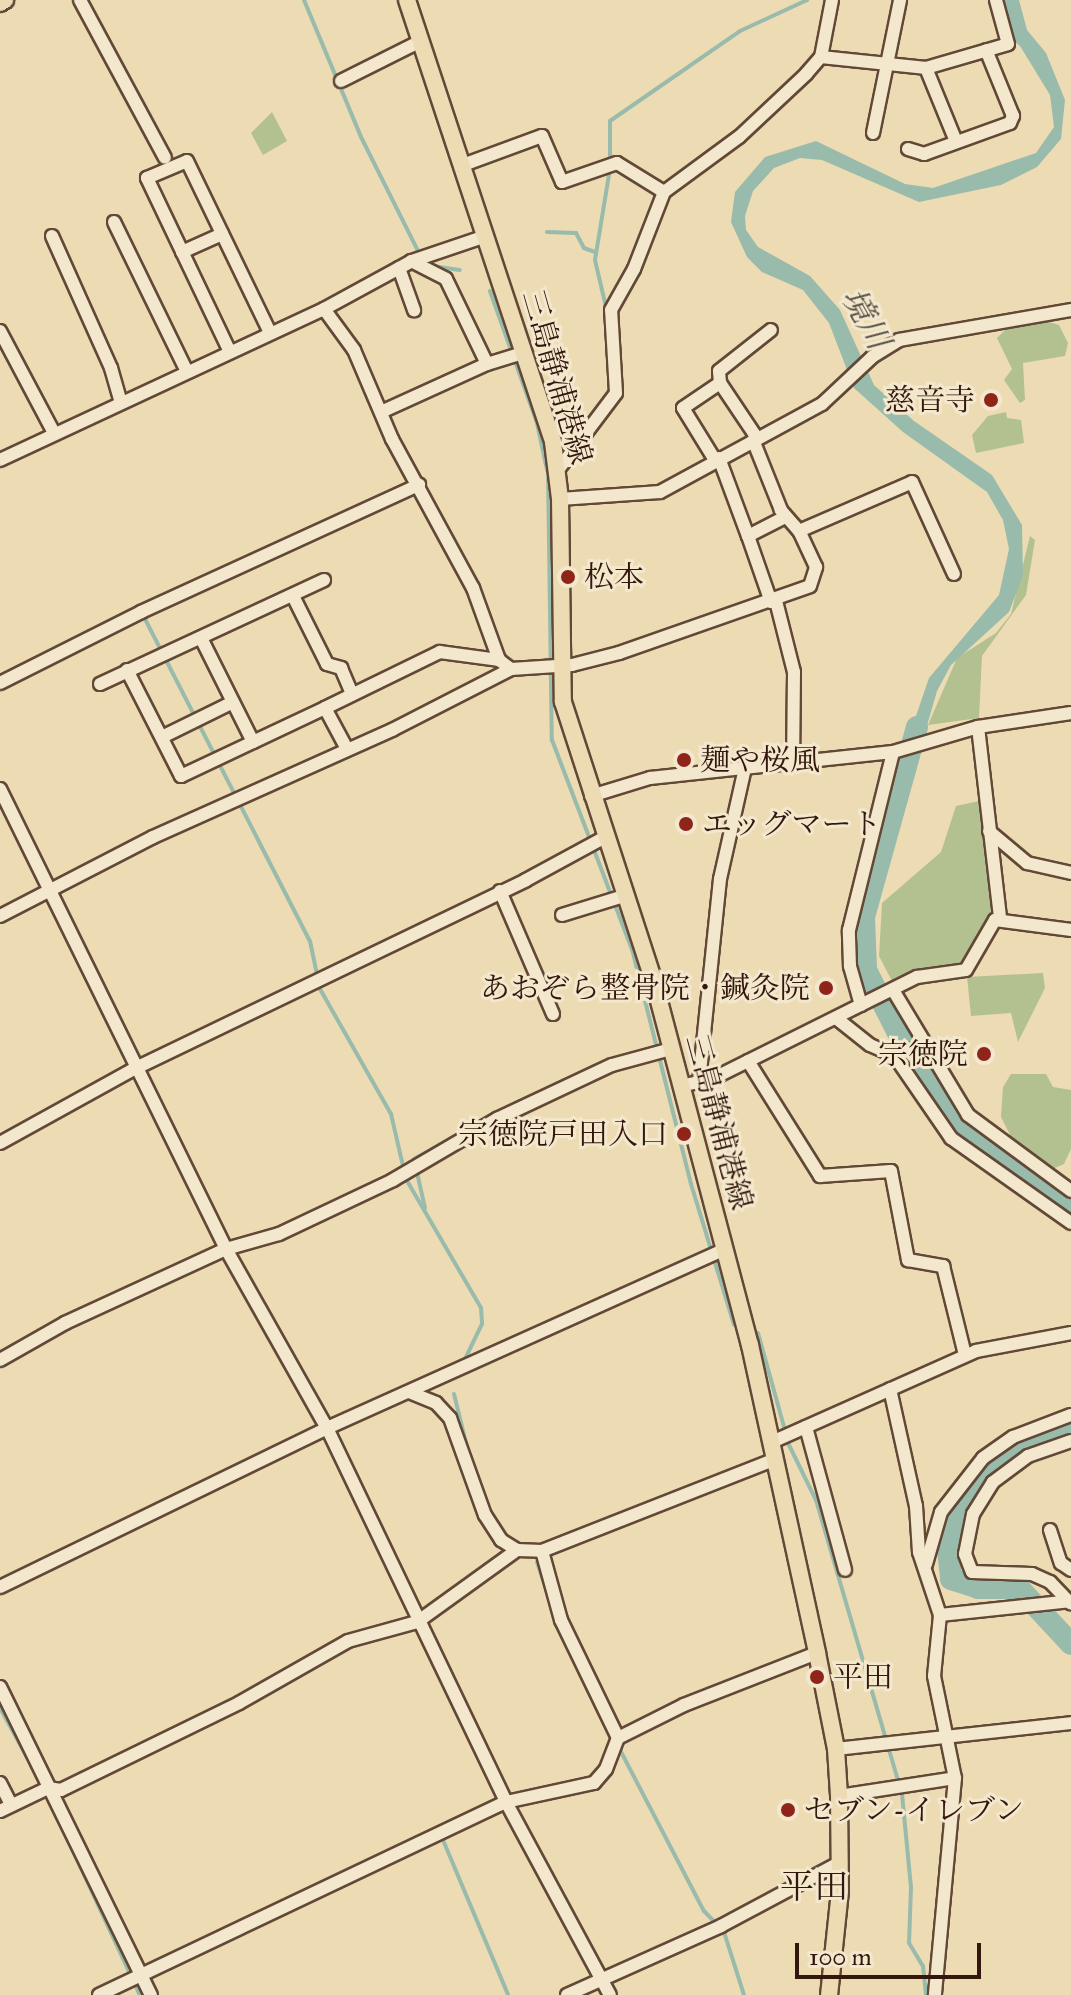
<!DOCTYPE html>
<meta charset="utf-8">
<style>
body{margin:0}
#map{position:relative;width:1071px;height:1995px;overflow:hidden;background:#eddbb4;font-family:"IM FELL Great Primer","Noto Serif JP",serif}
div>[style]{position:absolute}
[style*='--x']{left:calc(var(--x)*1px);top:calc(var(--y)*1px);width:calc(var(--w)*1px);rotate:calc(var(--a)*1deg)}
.green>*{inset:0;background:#b3c191}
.water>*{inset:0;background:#99bbac}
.stream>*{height:4px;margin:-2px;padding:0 2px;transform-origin:2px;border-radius:2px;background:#99bbac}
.river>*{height:22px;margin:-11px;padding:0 11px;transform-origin:11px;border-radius:11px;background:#99bbac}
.roads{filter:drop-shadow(2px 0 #624836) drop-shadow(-2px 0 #624836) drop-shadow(0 2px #624836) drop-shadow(0 -2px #624836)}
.minor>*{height:12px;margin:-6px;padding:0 6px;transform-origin:6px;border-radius:6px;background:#f3e8ce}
.major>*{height:16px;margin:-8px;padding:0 8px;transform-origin:8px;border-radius:8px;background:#eddbb4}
.dots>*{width:22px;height:22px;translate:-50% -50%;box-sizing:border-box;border:4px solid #f3e8ce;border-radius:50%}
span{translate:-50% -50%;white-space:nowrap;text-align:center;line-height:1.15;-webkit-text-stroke:6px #f3e8ce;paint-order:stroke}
.street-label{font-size:30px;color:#33170c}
.poi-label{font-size:30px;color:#33170c}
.right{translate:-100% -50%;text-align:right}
.left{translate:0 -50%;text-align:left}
.water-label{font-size:32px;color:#575044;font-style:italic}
.quarter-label{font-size:34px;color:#33170c}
.scale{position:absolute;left:795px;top:1943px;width:186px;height:36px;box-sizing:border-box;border:4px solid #33170c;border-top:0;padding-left:10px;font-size:24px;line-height:28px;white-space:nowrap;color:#33170c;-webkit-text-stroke:6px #f3e8ce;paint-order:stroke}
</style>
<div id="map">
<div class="green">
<div style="clip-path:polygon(272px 112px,287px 141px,263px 155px,251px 133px)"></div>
<div style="clip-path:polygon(1046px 321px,1059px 325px,1068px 343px,1065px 356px,1023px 363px,1025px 400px,1020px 403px,1004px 380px,1012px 369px,997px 338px,1005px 330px)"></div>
<div style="clip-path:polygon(1006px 412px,1007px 418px,1021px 420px,1024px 443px,976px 453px,972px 435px,988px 416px)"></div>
<div style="clip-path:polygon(1030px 536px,1035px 540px,1026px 595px,982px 656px,979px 718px,928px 725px,957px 658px,996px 633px,1011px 614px)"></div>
<div style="clip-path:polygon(984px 800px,993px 906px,982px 932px,967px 962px,893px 983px,879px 956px,882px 903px,941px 852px,956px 806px)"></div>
<div style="clip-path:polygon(1043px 973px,1045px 988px,1018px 1042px,1011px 1013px,971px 1016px,967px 977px)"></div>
<div style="clip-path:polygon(1011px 1074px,1046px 1074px,1053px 1087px,1071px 1090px,1071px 1149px,1064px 1164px,1050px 1170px,1011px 1137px,1001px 1117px,1003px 1087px)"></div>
</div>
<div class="water">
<div style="clip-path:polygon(1001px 0,1019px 0,1027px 30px,1046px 53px,1065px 100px,1061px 139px,1037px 167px,1001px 185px,919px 202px,822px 160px,800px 158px,774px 168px,753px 191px,745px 216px,746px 230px,758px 247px,810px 276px,840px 310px,874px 385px,914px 421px,992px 475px,1022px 525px,1023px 576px,1009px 612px,951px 665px,937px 691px,922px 743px,905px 748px,929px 678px,999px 595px,1009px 549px,1003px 520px,987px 492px,903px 432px,854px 388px,829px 323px,803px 290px,762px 272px,747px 257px,731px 222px,735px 192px,765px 157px,816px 141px,905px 184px,933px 188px,1036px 153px,1054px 127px,1050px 95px,1020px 46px,1010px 38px)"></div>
</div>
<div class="stream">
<div style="--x:304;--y:0;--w:148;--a:67.4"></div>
<div style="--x:361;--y:137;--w:132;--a:63.4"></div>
<div style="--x:547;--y:232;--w:29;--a:2"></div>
<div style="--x:576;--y:233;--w:17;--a:62"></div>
<div style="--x:584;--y:248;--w:12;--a:20"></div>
<div style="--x:432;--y:266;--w:28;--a:8"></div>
<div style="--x:490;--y:291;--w:140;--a:70.4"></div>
<div style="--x:537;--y:423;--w:48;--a:78"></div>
<div style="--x:606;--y:307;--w:48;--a:-103.2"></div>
<div style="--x:595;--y:260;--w:93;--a:-80.7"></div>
<div style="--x:610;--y:168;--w:47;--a:-90"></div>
<div style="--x:610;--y:121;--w:158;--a:-34.7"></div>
<div style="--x:740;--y:31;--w:74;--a:-24.8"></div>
<div style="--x:548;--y:469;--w:271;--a:89.2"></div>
<div style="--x:552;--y:740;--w:224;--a:69.1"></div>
<div style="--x:632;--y:949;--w:242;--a:75.9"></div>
<div style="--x:691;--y:1184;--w:147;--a:73"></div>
<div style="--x:145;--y:619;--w:362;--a:62.9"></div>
<div style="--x:310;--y:941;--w:49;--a:78.2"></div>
<div style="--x:320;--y:989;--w:144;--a:60.4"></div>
<div style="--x:391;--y:1114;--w:67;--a:77"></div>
<div style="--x:406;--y:1179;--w:149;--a:59.8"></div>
<div style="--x:481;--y:1308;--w:16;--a:86"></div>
<div style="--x:482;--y:1324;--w:39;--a:116"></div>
<div style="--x:506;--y:1108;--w:98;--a:-25.5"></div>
<div style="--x:425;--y:1208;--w:50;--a:-102.7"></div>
<div style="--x:414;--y:1159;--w:72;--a:-29.1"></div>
<div style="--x:758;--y:1333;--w:116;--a:74.5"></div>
<div style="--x:789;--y:1445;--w:61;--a:63.9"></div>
<div style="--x:816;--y:1500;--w:306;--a:73.7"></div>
<div style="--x:902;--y:1794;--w:93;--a:84.5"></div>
<div style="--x:911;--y:1887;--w:56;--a:92"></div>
<div style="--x:909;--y:1943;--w:27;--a:59"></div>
<div style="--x:923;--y:1966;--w:29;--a:84"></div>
<div style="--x:454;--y:1394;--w:55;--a:76.2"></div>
<div style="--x:537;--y:1562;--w:44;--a:71.6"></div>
<div style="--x:0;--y:1708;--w:81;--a:61.2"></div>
<div style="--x:618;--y:1746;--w:186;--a:62.5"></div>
<div style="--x:704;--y:1911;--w:29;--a:46"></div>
<div style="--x:724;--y:1932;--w:66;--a:72.4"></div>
<div style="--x:60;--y:1823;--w:190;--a:65.1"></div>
<div style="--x:443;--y:1840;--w:168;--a:67.2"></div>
</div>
<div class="river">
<div style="--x:917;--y:727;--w:197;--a:105.6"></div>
<div style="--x:864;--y:917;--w:53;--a:87.8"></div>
<div style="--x:866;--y:970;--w:68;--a:63.1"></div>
<div style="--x:897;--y:1031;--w:116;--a:56.6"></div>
<div style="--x:961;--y:1128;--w:135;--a:35.3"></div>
<div style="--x:1071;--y:1427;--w:61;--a:158.9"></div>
<div style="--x:1014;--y:1449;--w:31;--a:147"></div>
<div style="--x:988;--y:1466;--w:57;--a:124.2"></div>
<div style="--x:956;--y:1513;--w:37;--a:103"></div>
<div style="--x:948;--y:1549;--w:30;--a:84"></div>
<div style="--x:951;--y:1579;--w:28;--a:18"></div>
<div style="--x:978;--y:1588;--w:41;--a:0"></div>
<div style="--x:1019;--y:1588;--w:76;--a:47.1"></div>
</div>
<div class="roads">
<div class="minor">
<div style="--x:80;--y:0;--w:179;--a:61.7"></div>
<div style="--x:821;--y:57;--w:106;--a:6"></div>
<div style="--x:926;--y:68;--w:85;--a:-16.3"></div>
<div style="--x:1008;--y:44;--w:46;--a:-105.3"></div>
<div style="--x:926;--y:68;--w:77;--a:67.8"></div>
<div style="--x:341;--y:81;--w:89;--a:-26.6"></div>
<div style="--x:873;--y:133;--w:136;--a:-78.5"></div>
<div style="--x:908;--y:149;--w:17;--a:17"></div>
<div style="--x:924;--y:154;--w:91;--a:-19.8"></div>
<div style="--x:1010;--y:123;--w:8;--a:-67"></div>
<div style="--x:1013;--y:116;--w:71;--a:-112.2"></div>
<div style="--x:463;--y:165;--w:84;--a:-20.2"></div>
<div style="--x:542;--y:136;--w:50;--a:66.5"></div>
<div style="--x:562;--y:182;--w:58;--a:-19.1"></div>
<div style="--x:617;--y:163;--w:55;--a:31.7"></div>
<div style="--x:114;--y:222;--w:167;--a:64"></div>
<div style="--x:52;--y:236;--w:145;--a:65.9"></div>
<div style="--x:111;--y:368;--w:35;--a:74"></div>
<div style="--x:182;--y:252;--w:44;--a:-24.2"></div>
<div style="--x:411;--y:261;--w:39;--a:27"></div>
<div style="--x:446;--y:279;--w:94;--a:64.2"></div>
<div style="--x:399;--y:268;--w:45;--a:70.3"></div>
<div style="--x:324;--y:309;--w:51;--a:53.8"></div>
<div style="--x:354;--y:350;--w:97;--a:66.9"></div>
<div style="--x:392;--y:439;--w:170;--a:61.5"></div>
<div style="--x:473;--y:588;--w:77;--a:70.1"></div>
<div style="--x:499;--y:660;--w:15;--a:37"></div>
<div style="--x:0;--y:331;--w:115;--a:62.1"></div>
<div style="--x:230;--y:352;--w:193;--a:-115.5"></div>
<div style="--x:147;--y:178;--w:43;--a:-23"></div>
<div style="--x:187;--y:161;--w:191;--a:64.2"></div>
<div style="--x:381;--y:412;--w:116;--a:-24.4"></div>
<div style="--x:487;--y:364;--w:39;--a:-17"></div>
<div style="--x:757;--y:438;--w:66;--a:-123.9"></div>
<div style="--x:720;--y:383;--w:12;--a:-95"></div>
<div style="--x:719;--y:371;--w:66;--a:-38.3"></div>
<div style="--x:719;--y:458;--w:83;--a:69.6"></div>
<div style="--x:0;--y:460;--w:357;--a:-25"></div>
<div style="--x:324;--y:309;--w:100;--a:-28.6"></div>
<div style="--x:412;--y:261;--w:78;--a:-18.7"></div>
<div style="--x:715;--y:460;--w:61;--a:-121.6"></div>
<div style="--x:683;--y:408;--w:45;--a:-34"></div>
<div style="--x:558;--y:470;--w:96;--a:-53"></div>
<div style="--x:616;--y:393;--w:83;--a:-93.4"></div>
<div style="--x:611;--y:310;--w:47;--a:-60.7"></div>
<div style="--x:634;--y:269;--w:83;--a:-68.7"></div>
<div style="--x:664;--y:192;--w:93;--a:-36.3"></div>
<div style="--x:739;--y:137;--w:92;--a:-43.2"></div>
<div style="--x:806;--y:74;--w:23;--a:-49"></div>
<div style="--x:821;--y:57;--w:58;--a:-79.1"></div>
<div style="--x:560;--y:499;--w:100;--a:-4"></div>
<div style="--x:660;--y:492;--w:184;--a:-28.5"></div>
<div style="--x:822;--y:404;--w:69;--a:-43.2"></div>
<div style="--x:872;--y:357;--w:32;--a:-32"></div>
<div style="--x:899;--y:340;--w:175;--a:-9.9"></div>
<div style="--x:799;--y:531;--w:123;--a:-23.4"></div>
<div style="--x:912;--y:482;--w:101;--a:65.5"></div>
<div style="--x:293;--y:596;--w:76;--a:63.4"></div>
<div style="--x:327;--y:664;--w:15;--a:16"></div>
<div style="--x:341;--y:668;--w:28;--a:67"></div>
<div style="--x:776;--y:601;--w:73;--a:75.8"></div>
<div style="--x:794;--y:672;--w:92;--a:90.6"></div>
<div style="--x:771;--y:602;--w:70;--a:-109.2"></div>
<div style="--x:748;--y:536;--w:42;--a:-27.2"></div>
<div style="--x:201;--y:638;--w:116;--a:63.4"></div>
<div style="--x:253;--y:742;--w:80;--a:-25.3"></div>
<div style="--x:325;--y:708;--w:47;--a:61.8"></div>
<div style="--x:127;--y:670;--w:119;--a:63"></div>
<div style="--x:181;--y:776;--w:80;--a:-25.3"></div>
<div style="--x:0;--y:683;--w:158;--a:-26.7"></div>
<div style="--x:141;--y:612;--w:306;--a:-24.6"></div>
<div style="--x:100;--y:684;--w:247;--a:-24.9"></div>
<div style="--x:325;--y:708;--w:128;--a:-26"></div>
<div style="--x:440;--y:652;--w:60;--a:7.7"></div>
<div style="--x:978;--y:727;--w:192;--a:83.4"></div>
<div style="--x:162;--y:737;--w:79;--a:-26.2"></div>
<div style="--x:0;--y:789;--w:513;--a:63.83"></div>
<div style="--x:226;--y:1249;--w:206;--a:60.6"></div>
<div style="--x:327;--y:1428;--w:415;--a:64.4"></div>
<div style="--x:506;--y:1802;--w:219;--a:61.7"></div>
<div style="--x:591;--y:796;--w:62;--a:-17"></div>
<div style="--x:650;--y:778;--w:244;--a:-6.1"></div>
<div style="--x:893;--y:752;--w:89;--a:-16.4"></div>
<div style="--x:978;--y:727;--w:94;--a:-8.6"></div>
<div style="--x:989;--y:831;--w:50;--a:40.1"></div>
<div style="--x:1027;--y:863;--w:45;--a:12.8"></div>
<div style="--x:500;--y:891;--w:134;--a:66.7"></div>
<div style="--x:562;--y:915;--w:68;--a:-17.1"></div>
<div style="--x:0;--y:916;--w:172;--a:-27.3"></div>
<div style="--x:153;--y:837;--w:262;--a:-24.1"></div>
<div style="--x:392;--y:730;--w:134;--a:-27.1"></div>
<div style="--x:511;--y:669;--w:61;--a:-3.8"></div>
<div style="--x:572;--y:665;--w:49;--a:-14.3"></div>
<div style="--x:619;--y:653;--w:202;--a:-19.3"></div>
<div style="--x:810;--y:586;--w:20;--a:-72"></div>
<div style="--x:816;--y:567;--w:40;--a:-115"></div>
<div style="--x:799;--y:531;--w:28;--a:-131"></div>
<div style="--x:781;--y:510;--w:75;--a:-111.8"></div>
<div style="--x:893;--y:990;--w:146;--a:59"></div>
<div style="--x:968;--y:1115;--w:128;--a:36.4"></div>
<div style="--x:861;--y:1005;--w:41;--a:-105.8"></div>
<div style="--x:850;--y:966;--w:36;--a:-92"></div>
<div style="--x:849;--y:930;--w:183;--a:-76.1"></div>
<div style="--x:836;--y:1018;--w:43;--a:38.5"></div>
<div style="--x:870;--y:1045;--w:26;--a:23"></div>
<div style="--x:894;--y:1055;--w:101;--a:55.5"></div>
<div style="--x:951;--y:1138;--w:147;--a:35.3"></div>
<div style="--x:894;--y:1055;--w:31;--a:-17"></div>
<div style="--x:748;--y:1061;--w:136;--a:57.9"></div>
<div style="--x:820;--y:1176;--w:71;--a:-4"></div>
<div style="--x:891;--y:1171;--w:91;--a:79.2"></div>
<div style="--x:908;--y:1260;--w:36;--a:10"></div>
<div style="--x:943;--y:1266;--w:92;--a:76.1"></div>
<div style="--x:699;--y:1082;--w:204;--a:-84.1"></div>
<div style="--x:720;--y:879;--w:114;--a:-77.3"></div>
<div style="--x:680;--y:1086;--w:33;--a:-12"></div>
<div style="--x:712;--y:1079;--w:229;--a:-26.5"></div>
<div style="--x:917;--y:977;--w:49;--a:-8.1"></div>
<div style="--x:966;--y:970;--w:58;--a:-59.9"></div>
<div style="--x:995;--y:920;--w:77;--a:7.5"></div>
<div style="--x:0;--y:1143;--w:155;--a:-28.9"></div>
<div style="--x:136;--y:1068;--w:433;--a:-25.7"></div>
<div style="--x:526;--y:880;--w:92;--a:-28.5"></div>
<div style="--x:0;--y:1360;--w:75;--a:-29.6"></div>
<div style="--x:65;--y:1323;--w:177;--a:-24.7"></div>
<div style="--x:226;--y:1249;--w:55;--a:-15.8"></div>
<div style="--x:279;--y:1234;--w:126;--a:-25.3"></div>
<div style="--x:393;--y:1180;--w:121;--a:-30.4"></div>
<div style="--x:497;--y:1119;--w:127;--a:-25.2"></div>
<div style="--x:612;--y:1065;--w:61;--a:-15.2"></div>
<div style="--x:890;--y:1389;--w:120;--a:77.5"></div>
<div style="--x:916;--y:1506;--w:46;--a:86.3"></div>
<div style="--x:919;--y:1552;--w:66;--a:71.6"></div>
<div style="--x:940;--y:1615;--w:61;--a:95.6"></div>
<div style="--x:934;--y:1676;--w:104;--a:78.4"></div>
<div style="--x:955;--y:1778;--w:218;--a:95.3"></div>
<div style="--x:409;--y:1392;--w:29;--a:22"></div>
<div style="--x:436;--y:1403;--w:21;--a:47"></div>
<div style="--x:450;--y:1418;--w:103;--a:70.2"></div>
<div style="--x:485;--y:1515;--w:30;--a:57"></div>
<div style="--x:501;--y:1540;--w:19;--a:32"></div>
<div style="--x:517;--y:1550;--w:25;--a:2"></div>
<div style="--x:542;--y:1551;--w:251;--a:-21.5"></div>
<div style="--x:806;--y:1427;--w:148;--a:74.7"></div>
<div style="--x:1071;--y:1441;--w:46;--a:160.8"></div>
<div style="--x:1028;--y:1456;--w:44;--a:143.4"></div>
<div style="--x:993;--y:1482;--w:38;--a:122"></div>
<div style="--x:973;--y:1514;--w:41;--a:101.3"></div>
<div style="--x:965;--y:1554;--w:19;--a:69"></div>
<div style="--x:972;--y:1572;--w:60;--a:1.9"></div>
<div style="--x:1032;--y:1574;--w:20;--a:24"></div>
<div style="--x:1050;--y:1582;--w:30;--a:46"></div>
<div style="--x:772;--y:1442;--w:223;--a:-24"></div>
<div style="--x:976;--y:1351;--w:97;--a:-10.7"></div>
<div style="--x:1050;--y:1530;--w:35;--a:72"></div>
<div style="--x:1061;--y:1563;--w:12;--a:35"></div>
<div style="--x:542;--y:1551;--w:72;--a:74.6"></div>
<div style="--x:561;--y:1620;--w:131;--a:64.2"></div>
<div style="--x:926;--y:1564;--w:54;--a:-73.9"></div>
<div style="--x:941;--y:1512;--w:68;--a:-52.1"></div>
<div style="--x:983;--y:1458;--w:37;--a:-35"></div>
<div style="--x:1013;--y:1437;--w:62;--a:-20.8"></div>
<div style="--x:0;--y:1587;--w:364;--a:-25.9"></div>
<div style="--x:327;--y:1428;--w:434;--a:-24.2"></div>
<div style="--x:940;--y:1615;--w:132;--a:-6.1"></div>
<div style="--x:0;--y:1687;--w:343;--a:63.9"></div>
<div style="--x:836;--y:1749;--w:236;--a:-6.3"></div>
<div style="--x:0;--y:1783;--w:25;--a:63"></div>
<div style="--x:839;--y:1796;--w:117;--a:-8.8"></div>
<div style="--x:0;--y:1811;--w:53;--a:-25.6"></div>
<div style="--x:48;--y:1788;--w:13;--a:9"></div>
<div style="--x:61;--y:1790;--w:198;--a:-26"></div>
<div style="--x:239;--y:1703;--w:125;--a:-29.6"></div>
<div style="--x:348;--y:1641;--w:72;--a:-15.4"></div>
<div style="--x:417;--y:1622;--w:123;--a:-35.8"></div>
<div style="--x:99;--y:1995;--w:450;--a:-25.4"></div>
<div style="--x:506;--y:1802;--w:90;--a:-12.2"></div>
<div style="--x:594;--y:1783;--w:18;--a:-49"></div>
<div style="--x:606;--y:1769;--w:33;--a:-69"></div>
<div style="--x:618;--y:1738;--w:74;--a:-26.6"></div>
<div style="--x:684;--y:1705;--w:143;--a:-21.4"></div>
<div style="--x:567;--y:1995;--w:169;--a:-24.1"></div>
<div style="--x:721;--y:1926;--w:136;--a:-28.1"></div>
</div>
<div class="major">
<div style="--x:407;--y:0;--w:465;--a:71.7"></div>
<div style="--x:553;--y:442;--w:57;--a:83"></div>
<div style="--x:560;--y:499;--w:203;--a:89.2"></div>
<div style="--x:563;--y:702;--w:294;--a:72"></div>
<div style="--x:654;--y:982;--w:375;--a:75.2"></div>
<div style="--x:750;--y:1345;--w:315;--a:77.7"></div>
<div style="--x:817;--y:1653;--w:98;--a:78.8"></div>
<div style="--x:836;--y:1749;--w:47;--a:86.3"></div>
<div style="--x:839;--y:1796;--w:95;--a:89.4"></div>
<div style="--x:840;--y:1891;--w:105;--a:96"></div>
<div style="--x:0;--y:3;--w:6;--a:-31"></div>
</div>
</div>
<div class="dots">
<div style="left:991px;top:400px;background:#8f2418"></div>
<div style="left:568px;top:577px;background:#8f2418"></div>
<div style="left:684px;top:760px;background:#8f2418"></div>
<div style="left:686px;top:824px;background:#8f2418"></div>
<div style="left:826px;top:988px;background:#8f2418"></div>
<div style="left:984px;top:1054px;background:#8f2418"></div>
<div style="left:684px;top:1134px;background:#8f2418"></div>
<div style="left:817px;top:1677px;background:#8f2418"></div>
<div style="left:788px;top:1810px;background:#8f2418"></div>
</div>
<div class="street-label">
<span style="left:557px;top:377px;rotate:74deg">三島静浦港線</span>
<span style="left:719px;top:1122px;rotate:75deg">三島静浦港線</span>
</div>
<div class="poi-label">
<span class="right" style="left:975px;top:400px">慈音寺</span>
<span class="left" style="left:584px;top:577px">松本</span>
<span class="left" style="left:700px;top:760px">麺や桜風</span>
<span class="left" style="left:702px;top:824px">エッグマート</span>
<span class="right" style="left:810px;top:988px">あおぞら整骨院・鍼灸院</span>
<span class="right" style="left:968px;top:1054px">宗徳院</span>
<span class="right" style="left:668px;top:1134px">宗徳院戸田入口</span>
<span class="left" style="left:833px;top:1677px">平田</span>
<span class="left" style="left:804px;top:1810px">セブン-イレブン</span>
</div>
<div class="water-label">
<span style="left:865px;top:319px;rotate:61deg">境川</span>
</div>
<div class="quarter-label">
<span style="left:814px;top:1887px">平田</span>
</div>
<div class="scale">100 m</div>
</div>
